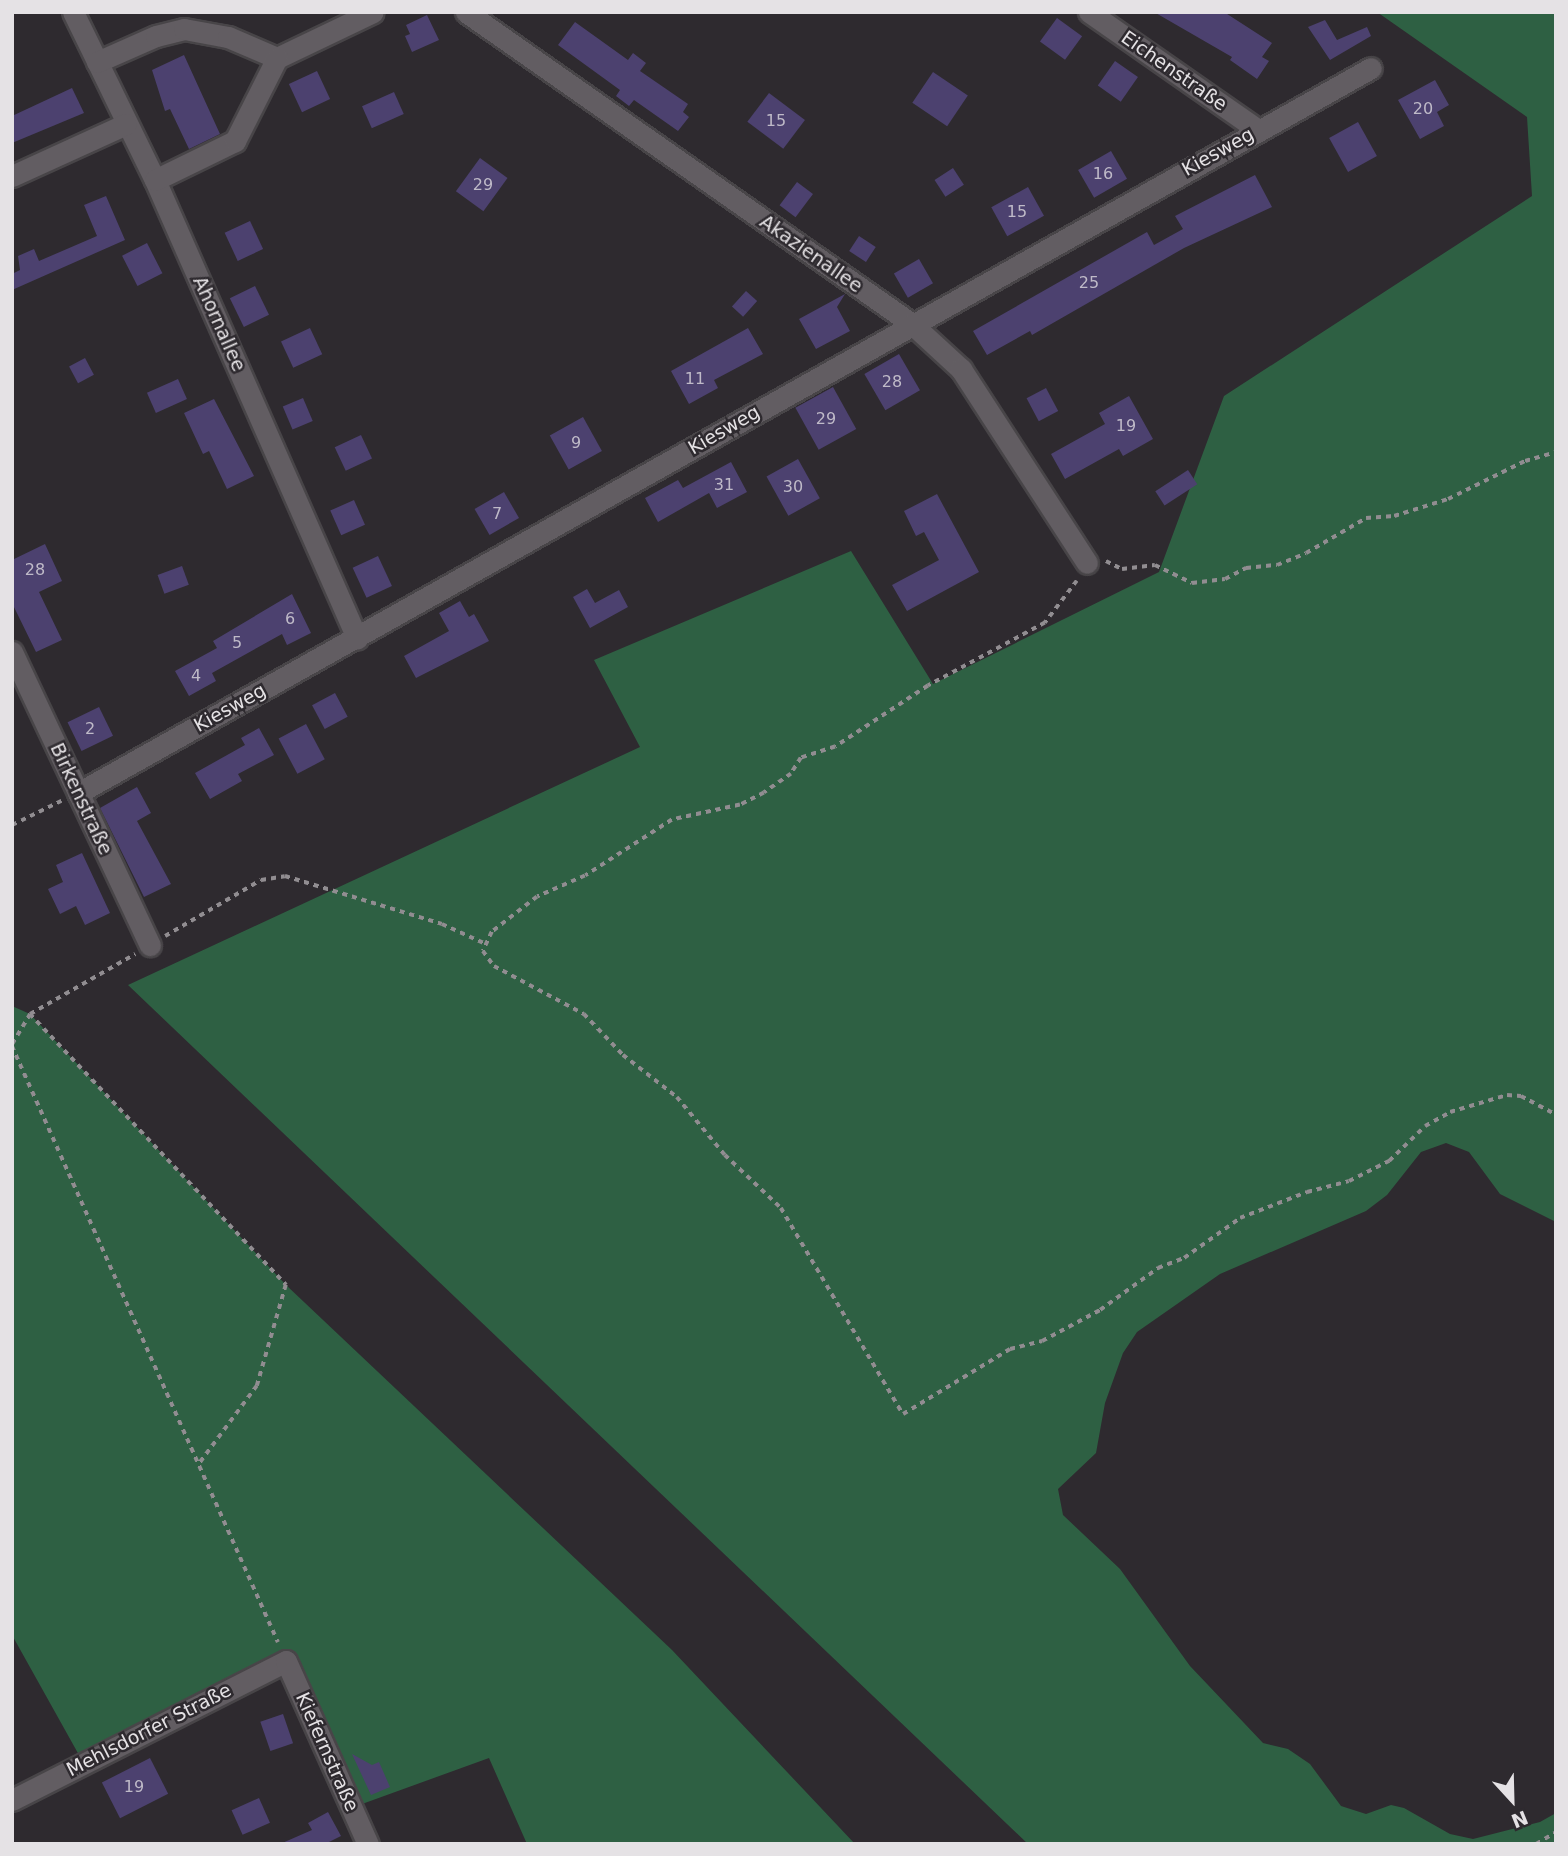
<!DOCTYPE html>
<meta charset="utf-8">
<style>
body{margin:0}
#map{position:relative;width:1568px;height:1856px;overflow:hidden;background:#2e2a2f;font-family:"DejaVu Sans",sans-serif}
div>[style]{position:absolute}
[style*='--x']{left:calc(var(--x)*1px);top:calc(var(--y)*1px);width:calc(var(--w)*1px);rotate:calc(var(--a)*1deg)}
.green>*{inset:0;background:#2e6043}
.building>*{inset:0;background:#4c416f;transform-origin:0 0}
.path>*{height:3.5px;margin-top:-1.75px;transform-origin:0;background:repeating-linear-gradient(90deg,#918d91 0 5px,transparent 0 10px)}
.roads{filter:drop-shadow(2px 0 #484548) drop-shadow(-2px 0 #484548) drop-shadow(0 2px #484548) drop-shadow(0 -2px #484548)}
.minor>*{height:21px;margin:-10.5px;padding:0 10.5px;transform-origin:10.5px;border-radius:10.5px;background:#625d62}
span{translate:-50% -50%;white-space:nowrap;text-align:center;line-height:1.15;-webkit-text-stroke:5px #2e2a2f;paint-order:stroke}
.number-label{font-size:16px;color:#bfbac8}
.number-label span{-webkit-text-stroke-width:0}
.street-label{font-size:19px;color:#e5e2e5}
.frame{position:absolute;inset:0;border:14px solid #e5e2e5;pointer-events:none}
.north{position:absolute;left:1477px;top:1765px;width:70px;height:70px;-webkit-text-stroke:5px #2e2a2f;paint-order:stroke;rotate:158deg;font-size:19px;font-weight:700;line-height:28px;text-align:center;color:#e5e2e5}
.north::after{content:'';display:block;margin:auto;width:24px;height:32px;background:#e5e2e5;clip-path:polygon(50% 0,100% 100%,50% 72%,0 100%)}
</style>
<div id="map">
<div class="green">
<div style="clip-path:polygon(1377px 12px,1556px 12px,1556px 1222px,1500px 1194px,1469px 1152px,1446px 1143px,1421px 1152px,1387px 1195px,1366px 1211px,1220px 1274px,1137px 1332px,1123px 1353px,1105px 1403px,1096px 1453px,1058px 1489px,1063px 1515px,1120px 1569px,1190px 1666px,1263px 1743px,1288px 1749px,1310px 1764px,1341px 1806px,1366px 1814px,1391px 1805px,1404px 1808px,1450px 1834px,1473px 1839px,1540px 1822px,1556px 1813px,1556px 1844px,1028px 1844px,128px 985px,640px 747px,594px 660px,851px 551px,933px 684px,1159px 572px,1224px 396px,1532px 196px,1527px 117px)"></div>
<div style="clip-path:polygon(12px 1006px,30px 1014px,286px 1285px,672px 1650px,855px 1844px,527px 1844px,489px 1758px,351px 1808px,286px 1661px,84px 1764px,12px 1635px)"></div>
</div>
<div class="building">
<div style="clip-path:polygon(1154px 12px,1224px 12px,1272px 43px,1262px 57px,1269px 61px,1257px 79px,1230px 60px,1232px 57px)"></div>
<div style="clip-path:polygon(427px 15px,439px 40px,412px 52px,405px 36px,410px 34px,406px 25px)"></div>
<div style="left:1057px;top:18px;width:31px;height:29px;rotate:36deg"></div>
<div style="clip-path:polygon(1325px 20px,1337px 40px,1367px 27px,1371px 36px,1330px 60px,1308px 27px)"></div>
<div style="clip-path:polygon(575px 22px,628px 60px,633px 53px,646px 63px,640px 71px,688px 104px,683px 112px,689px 117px,678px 131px,634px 100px,629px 106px,616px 96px,620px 90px,558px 45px)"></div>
<div style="clip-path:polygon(184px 55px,220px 134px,189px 149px,170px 109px,165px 111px,152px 70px)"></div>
<div style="left:1115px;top:61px;width:28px;height:30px;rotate:35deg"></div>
<div style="left:317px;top:71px;width:31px;height:31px;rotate:65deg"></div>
<div style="left:933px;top:72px;width:42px;height:37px;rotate:34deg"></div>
<div style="clip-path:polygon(1435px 80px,1449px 105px,1437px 112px,1444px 126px,1420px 139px,1398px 100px)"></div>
<div style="clip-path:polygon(72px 88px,84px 113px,12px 143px,12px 116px)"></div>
<div style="left:394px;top:92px;width:24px;height:35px;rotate:66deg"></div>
<div style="left:769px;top:93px;width:45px;height:36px;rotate:37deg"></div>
<div style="left:1358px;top:122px;width:39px;height:33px;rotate:61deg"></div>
<div style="left:1111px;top:151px;width:32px;height:38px;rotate:60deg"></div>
<div style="left:480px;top:158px;width:34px;height:41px;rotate:36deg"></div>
<div style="left:953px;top:168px;width:20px;height:22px;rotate:57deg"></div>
<div style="clip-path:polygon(1255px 175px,1272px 207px,1184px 248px,1032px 335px,1030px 331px,987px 355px,973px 331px,1147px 232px,1154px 245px,1183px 229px,1175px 216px)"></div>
<div style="left:797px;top:182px;width:20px;height:29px;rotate:37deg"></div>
<div style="left:1028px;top:187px;width:33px;height:42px;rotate:61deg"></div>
<div style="clip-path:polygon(106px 196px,125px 240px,12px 290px,12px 274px,20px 270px,18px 256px,34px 249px,39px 261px,97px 236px,84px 205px)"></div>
<div style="left:250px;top:221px;width:31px;height:28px;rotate:65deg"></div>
<div style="left:859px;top:236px;width:20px;height:18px;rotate:33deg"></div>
<div style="left:147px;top:243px;width:34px;height:28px;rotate:63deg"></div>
<div style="left:919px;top:259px;width:28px;height:29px;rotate:60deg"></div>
<div style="left:255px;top:286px;width:32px;height:28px;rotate:64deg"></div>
<div style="left:746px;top:291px;width:15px;height:21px;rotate:42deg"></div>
<div style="clip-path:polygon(845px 294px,837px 307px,850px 331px,816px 349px,799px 319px)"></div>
<div style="left:310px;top:328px;width:29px;height:32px;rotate:65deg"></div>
<div style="clip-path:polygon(748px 328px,763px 354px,714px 380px,718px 388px,689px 404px,671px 371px)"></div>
<div style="left:899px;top:354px;width:42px;height:40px;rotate:60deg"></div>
<div style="left:85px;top:358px;width:19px;height:18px;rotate:62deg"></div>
<div style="left:178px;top:379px;width:22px;height:34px;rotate:66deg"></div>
<div style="left:833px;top:387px;width:48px;height:43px;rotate:61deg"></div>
<div style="left:1046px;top:388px;width:26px;height:22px;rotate:62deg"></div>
<div style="clip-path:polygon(1129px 396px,1153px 439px,1123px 456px,1119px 449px,1065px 479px,1051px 454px,1105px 424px,1099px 413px)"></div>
<div style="left:303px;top:398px;width:25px;height:22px;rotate:67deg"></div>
<div style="clip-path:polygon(214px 399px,254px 476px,227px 489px,209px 451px,203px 454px,184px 413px)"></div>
<div style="left:583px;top:417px;width:39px;height:38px;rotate:61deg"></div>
<div style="left:361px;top:435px;width:26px;height:29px;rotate:65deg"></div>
<div style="left:798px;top:459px;width:45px;height:36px;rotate:61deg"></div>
<div style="clip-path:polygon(731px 462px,747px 492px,717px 508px,709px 493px,658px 522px,645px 498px,678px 480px,683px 488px)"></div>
<div style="left:1188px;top:470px;width:17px;height:39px;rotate:57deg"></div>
<div style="left:504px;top:492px;width:30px;height:34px;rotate:60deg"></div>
<div style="clip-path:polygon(937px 494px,979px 572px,907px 611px,892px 585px,939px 560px,924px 532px,916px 536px,904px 511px)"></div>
<div style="left:354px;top:500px;width:27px;height:26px;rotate:66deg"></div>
<div style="clip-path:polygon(45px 544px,62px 581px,39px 592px,62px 640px,36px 652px,12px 603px,12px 560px)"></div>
<div style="left:378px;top:556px;width:33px;height:28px;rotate:65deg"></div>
<div style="left:182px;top:566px;width:20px;height:26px;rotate:70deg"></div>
<div style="clip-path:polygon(587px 589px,595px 603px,619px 590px,628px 607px,590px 628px,573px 597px)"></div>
<div style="clip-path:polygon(292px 594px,311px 633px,287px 645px,282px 634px,212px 673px,216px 681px,189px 696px,175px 671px,217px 648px,213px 641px)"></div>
<div style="clip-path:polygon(460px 601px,469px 617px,474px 614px,489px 641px,416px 678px,404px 656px,449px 631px,439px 613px)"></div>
<div style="left:335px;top:693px;width:27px;height:26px;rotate:62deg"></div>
<div style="left:99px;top:707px;width:32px;height:35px;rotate:64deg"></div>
<div style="left:306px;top:724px;width:40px;height:31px;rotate:62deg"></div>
<div style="clip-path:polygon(259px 728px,274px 755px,238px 774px,242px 781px,210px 799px,195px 773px,245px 745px,241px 738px)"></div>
<div style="clip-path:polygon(137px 787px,151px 813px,137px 821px,171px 884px,144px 897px,100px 808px)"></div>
<div style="clip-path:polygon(82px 853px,110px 913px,85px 925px,76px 906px,60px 914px,48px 889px,63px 882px,56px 865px)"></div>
<div style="left:283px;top:1714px;width:31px;height:24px;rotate:71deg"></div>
<div style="clip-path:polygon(352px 1754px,372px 1765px,379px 1762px,390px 1787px,371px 1795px)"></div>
<div style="left:150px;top:1758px;width:40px;height:54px;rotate:63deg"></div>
<div style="left:259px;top:1798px;width:27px;height:30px;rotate:66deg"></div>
<div style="clip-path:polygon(328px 1812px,341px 1836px,325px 1844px,280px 1844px,312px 1830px,308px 1823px)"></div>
</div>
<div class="path">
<div style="--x:1106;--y:561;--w:18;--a:27"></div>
<div style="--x:1122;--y:569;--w:33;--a:-7"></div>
<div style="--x:1155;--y:565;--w:41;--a:25.9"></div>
<div style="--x:1192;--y:583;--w:33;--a:-7"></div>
<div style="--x:1225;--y:579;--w:24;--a:-28"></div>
<div style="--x:1246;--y:568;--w:31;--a:-6"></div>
<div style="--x:1277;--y:565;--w:31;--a:-22"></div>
<div style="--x:1306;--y:553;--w:69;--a:-30.3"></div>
<div style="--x:1366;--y:518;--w:28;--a:-4"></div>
<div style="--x:1394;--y:516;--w:57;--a:-17.5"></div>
<div style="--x:1448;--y:499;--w:86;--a:-26.3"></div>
<div style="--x:1525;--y:461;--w:32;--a:-16"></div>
<div style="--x:1077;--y:581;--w:53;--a:127.3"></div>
<div style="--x:1045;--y:623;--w:133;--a:151.7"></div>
<div style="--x:928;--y:686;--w:111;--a:146.7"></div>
<div style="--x:835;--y:747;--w:36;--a:162"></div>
<div style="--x:801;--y:758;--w:19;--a:122"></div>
<div style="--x:791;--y:774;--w:33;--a:145"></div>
<div style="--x:764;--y:793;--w:27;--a:153"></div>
<div style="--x:740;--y:805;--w:70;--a:167.6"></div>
<div style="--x:672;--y:820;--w:103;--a:147.2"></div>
<div style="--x:585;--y:876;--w:52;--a:156.4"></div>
<div style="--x:537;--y:897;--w:57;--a:142.1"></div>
<div style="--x:492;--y:932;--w:21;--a:115"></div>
<div style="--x:483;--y:951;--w:19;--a:54"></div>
<div style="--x:494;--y:966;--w:102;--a:28.1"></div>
<div style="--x:584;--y:1014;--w:57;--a:46.4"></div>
<div style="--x:623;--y:1055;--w:68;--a:37.9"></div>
<div style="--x:677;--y:1097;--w:75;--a:50.4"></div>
<div style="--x:725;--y:1155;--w:77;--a:43.4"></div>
<div style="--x:781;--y:1208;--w:239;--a:59.4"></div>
<div style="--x:903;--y:1414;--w:125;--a:-31.3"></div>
<div style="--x:1010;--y:1349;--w:33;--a:-14"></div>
<div style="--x:1042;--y:1341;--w:66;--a:-28.1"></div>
<div style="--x:1100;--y:1310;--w:72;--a:-35.9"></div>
<div style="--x:1158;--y:1268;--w:28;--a:-21"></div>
<div style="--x:1184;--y:1258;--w:69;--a:-35.5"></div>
<div style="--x:1240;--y:1218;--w:72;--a:-21.2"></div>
<div style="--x:1307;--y:1192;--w:43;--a:-14.7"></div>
<div style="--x:1349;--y:1181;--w:45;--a:-26.6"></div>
<div style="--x:1389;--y:1161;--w:50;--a:-44.2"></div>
<div style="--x:1425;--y:1126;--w:29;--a:-29"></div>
<div style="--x:1450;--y:1112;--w:59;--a:-16.6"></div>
<div style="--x:1507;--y:1095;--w:14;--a:4"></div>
<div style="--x:1521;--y:1096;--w:40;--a:28"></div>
<div style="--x:12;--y:825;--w:55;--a:-26.1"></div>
<div style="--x:165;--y:936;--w:111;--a:-30.3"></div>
<div style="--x:261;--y:880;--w:24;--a:-9"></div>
<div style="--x:285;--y:876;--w:164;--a:17"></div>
<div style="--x:442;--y:924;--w:48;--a:24.4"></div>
<div style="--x:30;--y:1014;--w:373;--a:46.6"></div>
<div style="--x:286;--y:1285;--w:105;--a:106"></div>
<div style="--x:257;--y:1386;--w:97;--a:126.6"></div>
<div style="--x:12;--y:1044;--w:35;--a:-59"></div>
<div style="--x:30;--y:1014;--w:121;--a:-29.7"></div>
<div style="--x:12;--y:1046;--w:653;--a:65.95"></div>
<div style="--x:1536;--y:1844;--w:23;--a:-31"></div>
</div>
<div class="roads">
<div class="minor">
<div style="--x:73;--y:12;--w:187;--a:64"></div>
<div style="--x:155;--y:180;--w:501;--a:66.2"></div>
<div style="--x:466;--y:12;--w:544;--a:34.97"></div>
<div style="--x:912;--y:324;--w:67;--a:42.6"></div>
<div style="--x:961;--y:369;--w:231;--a:57"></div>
<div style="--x:1089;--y:12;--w:206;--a:34.9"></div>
<div style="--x:97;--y:62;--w:64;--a:-23.8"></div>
<div style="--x:156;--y:36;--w:29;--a:-14"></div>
<div style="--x:184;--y:29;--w:45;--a:10.3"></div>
<div style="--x:228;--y:37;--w:53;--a:23.2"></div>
<div style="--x:277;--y:58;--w:106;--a:-25.6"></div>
<div style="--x:12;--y:176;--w:125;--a:-24.5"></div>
<div style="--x:155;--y:180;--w:89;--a:-26"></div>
<div style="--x:235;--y:141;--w:93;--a:-63.2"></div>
<div style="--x:12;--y:652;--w:324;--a:64.8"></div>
<div style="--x:78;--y:793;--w:1482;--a:-29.28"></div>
<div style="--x:12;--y:1800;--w:307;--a:-26.9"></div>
<div style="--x:286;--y:1661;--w:201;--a:65.9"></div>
</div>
</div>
<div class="number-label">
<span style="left:1423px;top:109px">20</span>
<span style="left:776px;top:121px">15</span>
<span style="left:1103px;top:174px">16</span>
<span style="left:483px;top:185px">29</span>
<span style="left:1017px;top:212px">15</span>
<span style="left:1089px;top:283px">25</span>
<span style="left:695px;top:379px">11</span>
<span style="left:892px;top:382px">28</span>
<span style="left:826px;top:419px">29</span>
<span style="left:1126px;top:426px">19</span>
<span style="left:576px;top:443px">9</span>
<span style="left:724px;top:485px">31</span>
<span style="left:793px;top:487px">30</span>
<span style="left:497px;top:514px">7</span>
<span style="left:35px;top:570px">28</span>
<span style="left:290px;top:619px">6</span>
<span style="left:237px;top:643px">5</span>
<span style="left:196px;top:676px">4</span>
<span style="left:90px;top:729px">2</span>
<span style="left:134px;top:1787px">19</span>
</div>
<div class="street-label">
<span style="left:1174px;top:71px;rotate:35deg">Eichenstraße</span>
<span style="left:1218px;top:152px;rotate:-29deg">Kiesweg</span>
<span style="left:811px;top:254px;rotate:35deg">Akazienallee</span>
<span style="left:219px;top:324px;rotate:66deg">Ahornallee</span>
<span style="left:724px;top:430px;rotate:-30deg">Kiesweg</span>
<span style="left:230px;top:708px;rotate:-29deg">Kiesweg</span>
<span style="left:81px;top:799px;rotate:65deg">Birkenstraße</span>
<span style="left:149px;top:1730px;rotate:-27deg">Mehlsdorfer Straße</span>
<span style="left:327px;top:1752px;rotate:66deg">Kiefernstraße</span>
</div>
<div class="frame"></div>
<div class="north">N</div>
</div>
